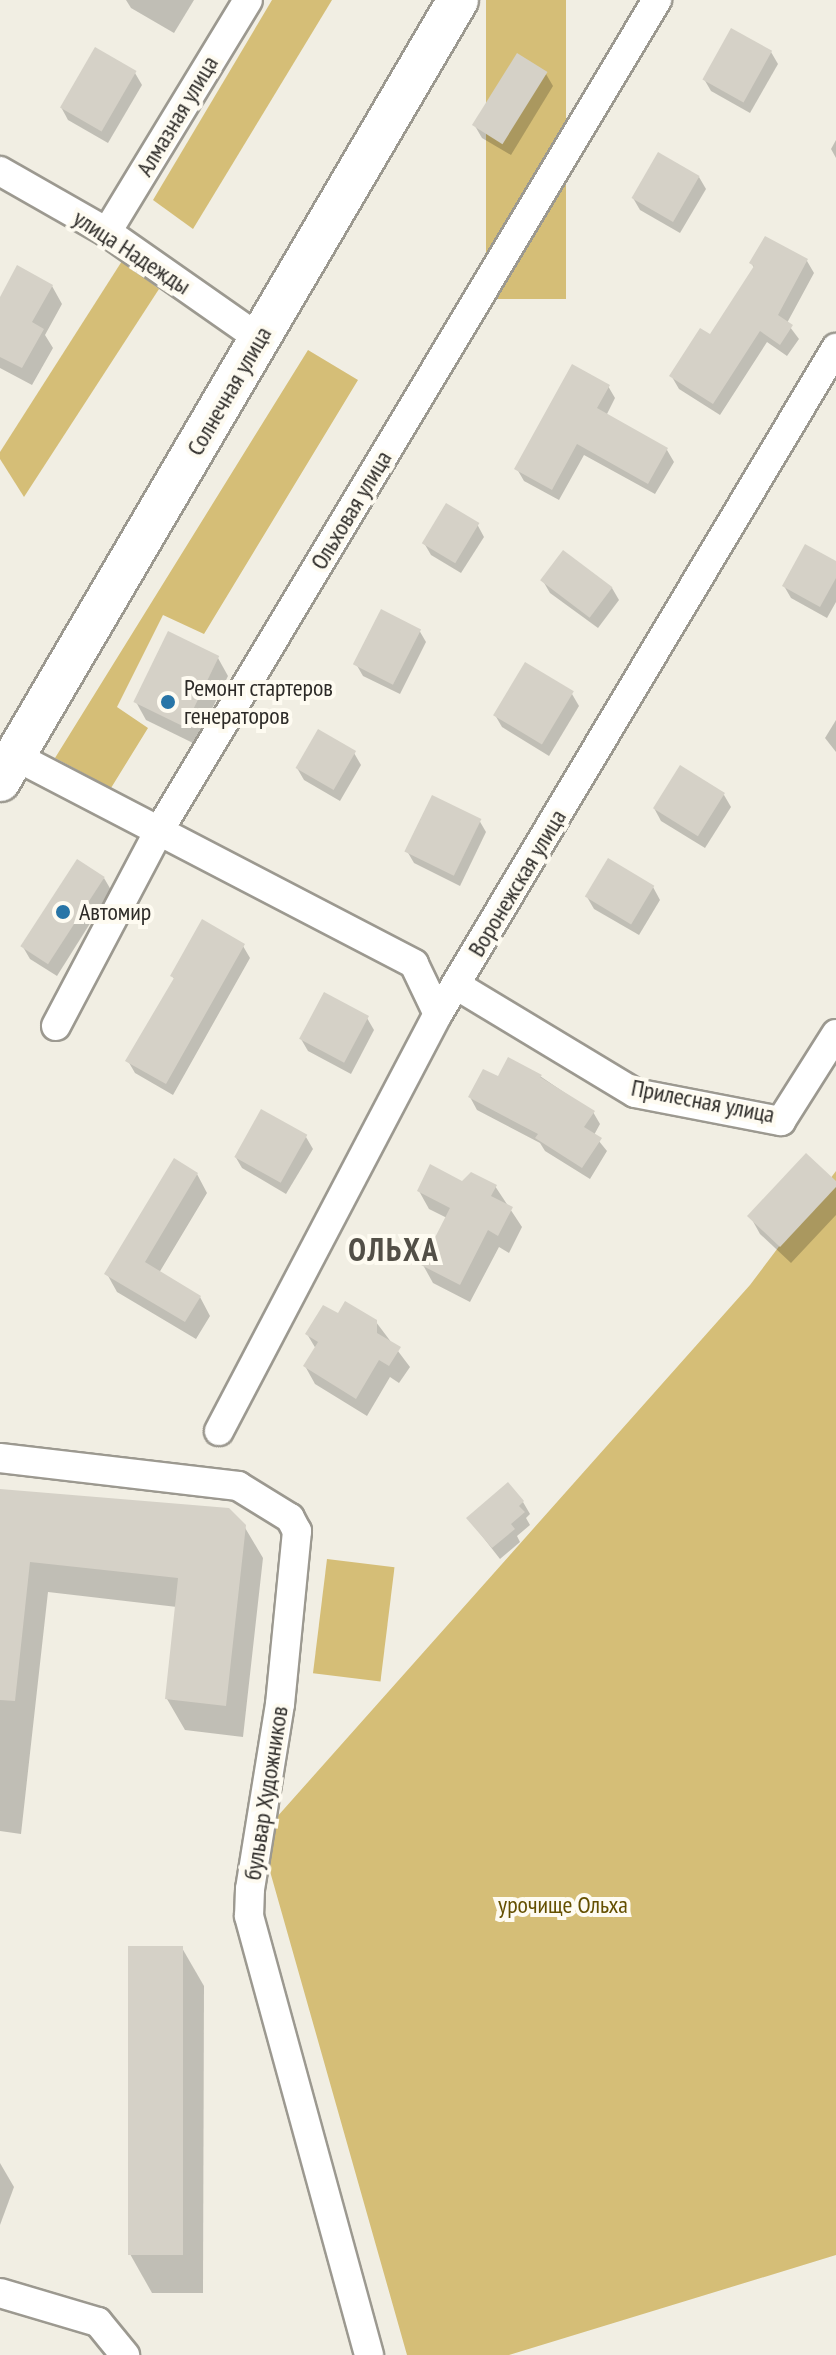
<!DOCTYPE html>
<meta charset="utf-8">
<style>
body{margin:0}
#map{position:relative;width:836px;height:2355px;overflow:hidden;background:#f1eee3;font-family:"PT Sans Narrow",sans-serif}
div>[style]{position:absolute}
[style*='--x']{left:calc(var(--x)*1px);top:calc(var(--y)*1px);width:calc(var(--w)*1px);rotate:calc(var(--a)*1deg)}
.green>*{inset:0;background:#d5be77;transform-origin:0 0}
.shadow>*{inset:0;background:#0003}
.building>*{inset:0;background:#d5d1c7;transform-origin:0 0}
.roads{filter:drop-shadow(2px 0 #9c9990) drop-shadow(-2px 0 #9c9990) drop-shadow(0 2px #9c9990) drop-shadow(0 -2px #9c9990)}
.street>*{height:28px;margin:-14px;padding:0 14px;transform-origin:14px;border-radius:14px;background:#fff}
.secondary>*{height:40px;margin:-20px;padding:0 20px;transform-origin:20px;border-radius:20px;background:#fff}
.dots>*{width:22px;height:22px;translate:-50% -50%;box-sizing:border-box;border:4px solid #fefbf1;border-radius:50%}
span{translate:-50% -50%;white-space:nowrap;text-align:center;line-height:1.15;-webkit-text-stroke:8px #fefbf1;paint-order:stroke}
.street-label{font-size:24px;color:#2c2a27}
.poi-label{font-size:24px;color:#2c2a27}
.left{translate:0 -50%;text-align:left}
.park-label{font-size:24px;color:#644f00}
.district-label{font-size:32px;color:#524f47;font-weight:700;letter-spacing:2px}
</style>
<div id="map">
<div class="green">
<div style="clip-path:polygon(272px 0,332px 0,193px 229px,153px 200px)"></div>
<div style="left:486px;top:0;width:80px;height:299px"></div>
<div style="clip-path:polygon(122px 261px,159px 289px,24px 497px,0 459px,0 452px)"></div>
<div style="clip-path:polygon(308px 350px,358px 380px,204px 634px,163px 615px,117px 707px,148px 728px,111px 788px,55px 758px)"></div>
<div style="clip-path:polygon(836px 1171px,836px 2255px,509px 2355px,407px 2355px,260px 1836px,750px 1285px)"></div>
<div style="left:327px;top:1559px;width:68px;height:115px;rotate:7deg"></div>
</div>
<div class="shadow">
<div style="clip-path:polygon(126px 0,194px 0,174px 33px,131px 8px)"></div>
<div style="clip-path:polygon(771px 52px,778px 64px,750px 113px,711px 91px,704px 79px)"></div>
<div style="clip-path:polygon(135px 73px,142px 85px,108px 143px,68px 120px,61px 107px)"></div>
<div style="clip-path:polygon(546px 74px,553px 86px,511px 155px,482px 138px,475px 126px)"></div>
<div style="clip-path:polygon(836px 140px,836px 158px,831px 149px)"></div>
<div style="clip-path:polygon(699px 177px,706px 189px,680px 233px,640px 210px,633px 198px)"></div>
<div style="clip-path:polygon(807px 261px,814px 273px,787px 323px,799px 339px,787px 356px,767px 342px,720px 415px,679px 389px,672px 377px,710px 337px,755px 269px,751px 263px)"></div>
<div style="clip-path:polygon(52px 286px,62px 304px,45px 335px,53px 348px,32px 385px,0 368px,0 301px)"></div>
<div style="clip-path:polygon(608px 386px,615px 398px,606px 416px,667px 450px,674px 462px,655px 494px,584px 455px,559px 500px,524px 481px,517px 469px)"></div>
<div style="clip-path:polygon(477px 524px,484px 537px,461px 573px,431px 555px,424px 543px)"></div>
<div style="clip-path:polygon(836px 563px,836px 602px,827px 618px,791px 598px,784px 586px)"></div>
<div style="clip-path:polygon(543px 581px,612px 588px,619px 600px,598px 628px,550px 593px)"></div>
<div style="clip-path:polygon(419px 630px,426px 642px,400px 694px,363px 676px,356px 664px)"></div>
<div style="clip-path:polygon(218px 658px,228px 676px,195px 744px,146px 720px,136px 702px)"></div>
<div style="clip-path:polygon(572px 694px,579px 706px,549px 756px,502px 727px,495px 715px)"></div>
<div style="clip-path:polygon(836px 720px,836px 752px,825px 738px)"></div>
<div style="clip-path:polygon(354px 753px,361px 765px,340px 801px,304px 780px,297px 768px)"></div>
<div style="clip-path:polygon(724px 795px,731px 807px,705px 848px,661px 821px,654px 808px)"></div>
<div style="clip-path:polygon(479px 820px,486px 832px,460px 886px,414px 863px,407px 851px)"></div>
<div style="clip-path:polygon(104px 878px,111px 890px,57px 976px,30px 959px,23px 947px)"></div>
<div style="clip-path:polygon(653px 887px,660px 900px,639px 935px,594px 909px,587px 897px)"></div>
<div style="clip-path:polygon(243px 946px,250px 958px,173px 1095px,135px 1073px,128px 1061px,175px 980px,172px 976px)"></div>
<div style="clip-path:polygon(367px 1018px,374px 1030px,351px 1074px,308px 1051px,301px 1039px)"></div>
<div style="clip-path:polygon(540px 1076px,593px 1112px,600px 1124px,594px 1135px,607px 1151px,590px 1179px,545px 1151px,540px 1143px,477px 1110px,470px 1097px,498px 1079px)"></div>
<div style="clip-path:polygon(306px 1137px,313px 1149px,286px 1194px,242px 1168px,235px 1156px)"></div>
<div style="clip-path:polygon(197px 1174px,207px 1193px,159px 1273px,200px 1297px,210px 1316px,196px 1339px,117px 1292px,107px 1274px)"></div>
<div style="clip-path:polygon(463px 1183px,495px 1186px,522px 1227px,509px 1253px,499px 1247px,470px 1302px,433px 1283px,423px 1265px,447px 1218px,429px 1209px,419px 1191px)"></div>
<div style="clip-path:polygon(836px 1184px,836px 1215px,791px 1263px,760px 1234px,750px 1216px)"></div>
<div style="clip-path:polygon(338px 1316px,376px 1322px,410px 1367px,399px 1383px,390px 1377px,367px 1416px,315px 1384px,305px 1366px,316px 1349px,307px 1334px)"></div>
<div style="clip-path:polygon(0 1491px,244px 1526px,263px 1558px,243px 1737px,185px 1730px,167px 1699px,177px 1607px,48px 1592px,21px 1834px,0 1831px)"></div>
<div style="clip-path:polygon(523px 1502px,530px 1514px,526px 1518px,530px 1525px,517px 1536px,520px 1542px,500px 1559px,468px 1518px)"></div>
<div style="clip-path:polygon(182px 1948px,204px 1986px,203px 2293px,152px 2293px,130px 2254px)"></div>
<div style="clip-path:polygon(0 2163px,14px 2187px,0 2225px)"></div>
</div>
<div class="building">
<div style="left:731px;top:28px;width:47px;height:59px;rotate:29deg"></div>
<div style="left:95px;top:47px;width:48px;height:70px;rotate:30deg"></div>
<div style="left:517px;top:53px;width:36px;height:85px;rotate:32deg"></div>
<div style="left:658px;top:152px;width:48px;height:53px;rotate:30deg"></div>
<div style="clip-path:polygon(765px 236px,808px 259px,778px 315px,793px 325px,780px 345px,760px 331px,713px 404px,669px 376px,700px 328px,710px 334px,754px 266px,749px 263px)"></div>
<div style="clip-path:polygon(17px 265px,53px 285px,32px 322px,44px 329px,22px 368px,0 357px,0 297px)"></div>
<div style="clip-path:polygon(572px 364px,610px 385px,597px 408px,668px 448px,648px 484px,577px 444px,552px 490px,514px 469px)"></div>
<div style="left:446px;top:503px;width:39px;height:47px;rotate:31deg"></div>
<div style="clip-path:polygon(805px 544px,836px 561px,836px 578px,820px 607px,782px 586px)"></div>
<div style="left:563px;top:550px;width:62px;height:38px;rotate:37deg"></div>
<div style="left:381px;top:609px;width:45px;height:62px;rotate:27deg"></div>
<div style="left:168px;top:631px;width:57px;height:79px;rotate:26deg"></div>
<div style="left:525px;top:662px;width:57px;height:62px;rotate:31deg"></div>
<div style="left:318px;top:729px;width:44px;height:45px;rotate:30deg"></div>
<div style="left:680px;top:765px;width:53px;height:51px;rotate:32deg"></div>
<div style="left:432px;top:795px;width:55px;height:63px;rotate:26deg"></div>
<div style="left:608px;top:858px;width:54px;height:45px;rotate:31deg"></div>
<div style="left:77px;top:859px;width:33px;height:104px;rotate:33deg"></div>
<div style="clip-path:polygon(202px 919px,245px 944px,166px 1084px,125px 1061px,174px 978px,170px 976px)"></div>
<div style="left:324px;top:992px;width:51px;height:53px;rotate:28deg"></div>
<div style="clip-path:polygon(508px 1057px,542px 1075px,540px 1077px,595px 1111px,584px 1127px,602px 1138px,582px 1168px,535px 1138px,538px 1134px,468px 1097px,483px 1069px,498px 1076px)"></div>
<div style="left:261px;top:1109px;width:53px;height:55px;rotate:29deg"></div>
<div style="clip-path:polygon(806px 1153px,836px 1181px,836px 1187px,780px 1247px,747px 1216px)"></div>
<div style="clip-path:polygon(174px 1158px,198px 1173px,145px 1262px,201px 1296px,185px 1322px,104px 1274px)"></div>
<div style="clip-path:polygon(430px 1164px,462px 1181px,471px 1172px,497px 1185px,491px 1196px,513px 1207px,498px 1236px,488px 1230px,460px 1285px,421px 1265px,450px 1208px,417px 1191px)"></div>
<div style="clip-path:polygon(345px 1301px,377px 1320px,377px 1333px,401px 1347px,389px 1366px,379px 1360px,356px 1399px,303px 1366px,318px 1342px,305px 1334px,323px 1305px,338px 1313px)"></div>
<div style="clip-path:polygon(508px 1482px,524px 1501px,519px 1506px,525px 1512px,511px 1524px,515px 1529px,492px 1548px,466px 1518px)"></div>
<div style="clip-path:polygon(0 1489px,229px 1508px,246px 1525px,226px 1706px,165px 1699px,178px 1578px,30px 1562px,15px 1701px,0 1700px)"></div>
<div style="left:128px;top:1946px;width:55px;height:309px"></div>
</div>
<div class="roads">
<div class="street">
<div style="--x:0;--y:171;--w:123;--a:29.7"></div>
<div style="--x:107;--y:232;--w:187;--a:35"></div>
<div style="--x:107;--y:232;--w:271;--a:-58.7"></div>
<div style="--x:15;--y:756;--w:450;--a:27.5"></div>
<div style="--x:414;--y:964;--w:55;--a:64.4"></div>
<div style="--x:456;--y:985;--w:209;--a:31.1"></div>
<div style="--x:635;--y:1093;--w:149;--a:10.9"></div>
<div style="--x:781;--y:1121;--w:103;--a:-57.7"></div>
<div style="--x:56;--y:1026;--w:223;--a:-62.2"></div>
<div style="--x:160;--y:829;--w:967;--a:-59.06"></div>
<div style="--x:219;--y:1431;--w:471;--a:-62.3"></div>
<div style="--x:438;--y:1014;--w:776;--a:-59.14"></div>
<div style="--x:0;--y:1458;--w:240;--a:6.7"></div>
<div style="--x:238;--y:1486;--w:61;--a:31.6"></div>
<div style="--x:290;--y:1518;--w:15;--a:62"></div>
<div style="--x:297;--y:1531;--w:174;--a:95.6"></div>
<div style="--x:280;--y:1704;--w:187;--a:99.2"></div>
<div style="--x:250;--y:1889;--w:27;--a:92"></div>
<div style="--x:249;--y:1916;--w:455;--a:74.7"></div>
<div style="--x:0;--y:2293;--w:102;--a:16.5"></div>
<div style="--x:98;--y:2322;--w:43;--a:50.7"></div>
</div>
<div class="secondary">
<div style="--x:0;--y:781;--w:905;--a:-59.61"></div>
</div>
</div>
<div class="dots">
<div style="left:168px;top:702px;background:#2875a7"></div>
<div style="left:63px;top:912px;background:#2875a7"></div>
</div>
<div class="street-label">
<span style="left:177px;top:116px;rotate:-59deg">Алмазная улица</span>
<span style="left:132px;top:252px;rotate:33deg">улица Надежды</span>
<span style="left:229px;top:391px;rotate:-60deg">Солнечная улица</span>
<span style="left:351px;top:510px;rotate:-59deg">Ольховая улица</span>
<span style="left:517px;top:883px;rotate:-59deg">Воронежская улица</span>
<span style="left:703px;top:1101px;rotate:11deg">Прилесная улица</span>
<span style="left:266px;top:1793px;rotate:-81deg">бульвар Художников</span>
</div>
<div class="poi-label">
<span class="left" style="left:184px;top:702px">Ремонт стартеров<br>генераторов</span>
<span class="left" style="left:79px;top:912px">Автомир</span>
</div>
<div class="park-label">
<span style="left:563px;top:1905px">урочище Ольха</span>
</div>
<div class="district-label">
<span style="left:394px;top:1249px">ОЛЬХА</span>
</div>
</div>
